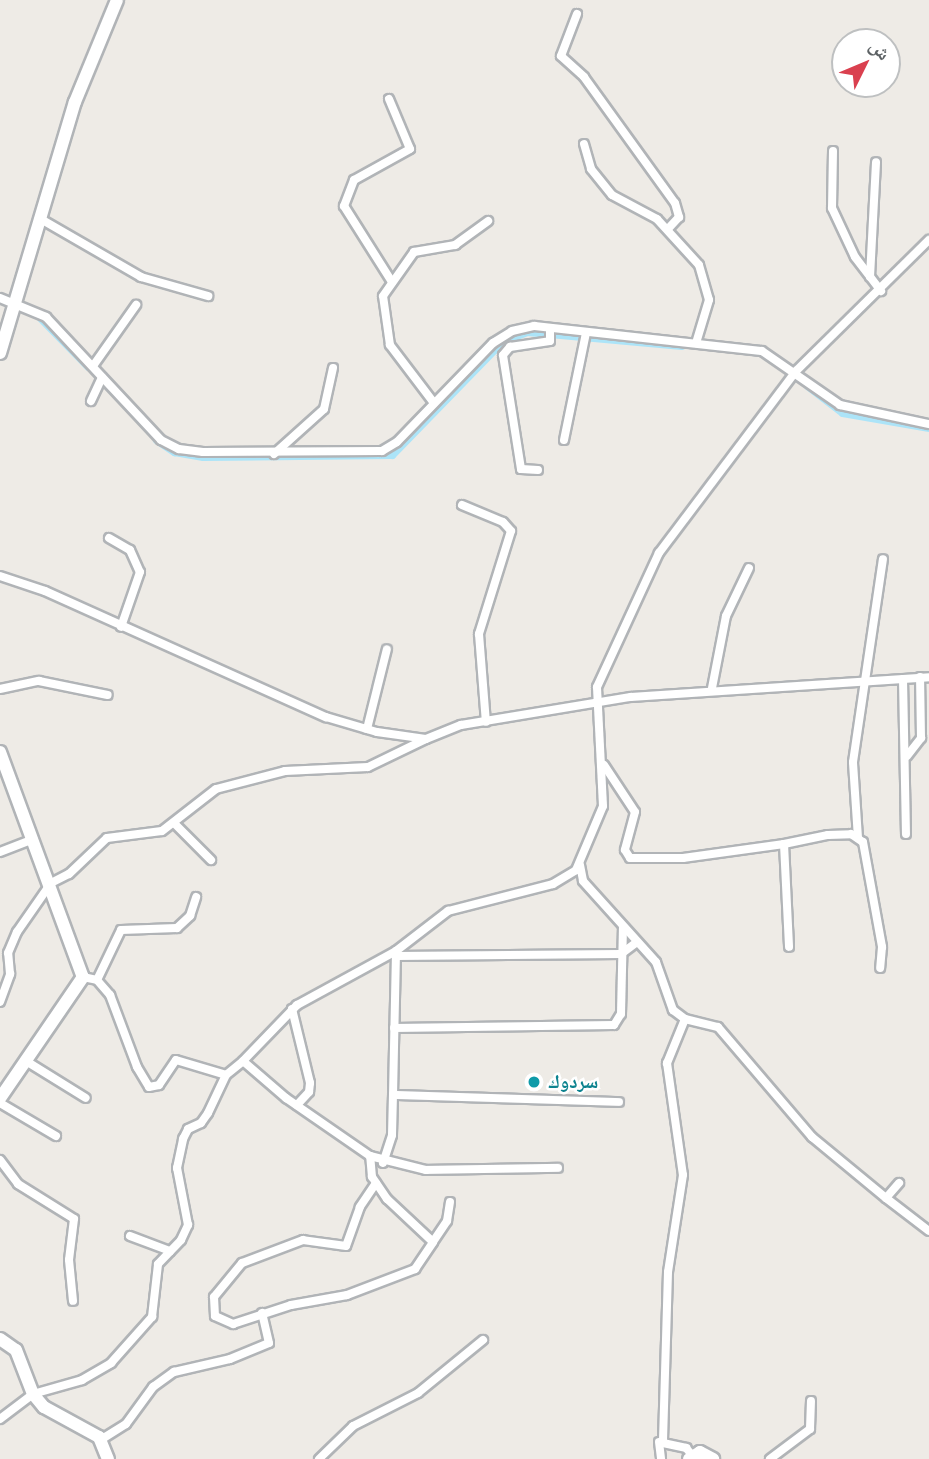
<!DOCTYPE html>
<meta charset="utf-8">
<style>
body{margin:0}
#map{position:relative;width:929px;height:1459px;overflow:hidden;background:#eeebe6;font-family:"Fira Sans Condensed","Noto Naskh Arabic",sans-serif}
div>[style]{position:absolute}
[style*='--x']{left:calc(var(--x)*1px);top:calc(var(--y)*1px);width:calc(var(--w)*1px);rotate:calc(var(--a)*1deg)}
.canal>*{height:7px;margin:-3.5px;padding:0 3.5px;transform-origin:3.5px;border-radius:3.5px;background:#ace4f8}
.roads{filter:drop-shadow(2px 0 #b1b4b7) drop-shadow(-2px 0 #b1b4b7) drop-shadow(0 2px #b1b4b7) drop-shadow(0 -2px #b1b4b7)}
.street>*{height:8px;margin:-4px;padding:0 4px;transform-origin:4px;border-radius:4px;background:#fff}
.secondary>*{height:12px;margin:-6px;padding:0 6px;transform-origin:6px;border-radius:6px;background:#fff}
.dots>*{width:19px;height:19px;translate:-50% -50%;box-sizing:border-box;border:4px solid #fff;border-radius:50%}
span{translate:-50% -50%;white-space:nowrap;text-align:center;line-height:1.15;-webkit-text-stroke:5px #fff;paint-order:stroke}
.culture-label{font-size:19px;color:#0d838f;font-weight:700}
.left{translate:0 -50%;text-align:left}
.north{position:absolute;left:831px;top:28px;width:70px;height:70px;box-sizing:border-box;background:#fff;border:2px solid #bec0c1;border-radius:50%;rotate:47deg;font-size:19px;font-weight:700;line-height:28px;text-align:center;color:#5d6265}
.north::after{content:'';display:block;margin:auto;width:24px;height:32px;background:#da404f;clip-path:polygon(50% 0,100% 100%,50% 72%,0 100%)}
</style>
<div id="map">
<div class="canal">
<div style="--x:38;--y:316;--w:71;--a:45.6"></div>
<div style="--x:807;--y:386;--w:44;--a:37.6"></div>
<div style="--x:842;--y:413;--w:88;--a:9.8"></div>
<div style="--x:156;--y:440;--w:22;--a:34"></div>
<div style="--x:174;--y:452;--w:29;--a:10"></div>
<div style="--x:203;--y:457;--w:189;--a:-0.6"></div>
<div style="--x:392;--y:455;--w:158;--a:-45.8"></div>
<div style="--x:502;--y:342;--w:27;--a:-22"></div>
<div style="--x:527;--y:332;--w:155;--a:5.2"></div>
</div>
<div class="roads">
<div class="street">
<div style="--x:577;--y:14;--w:45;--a:110.9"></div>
<div style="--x:561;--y:56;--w:31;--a:42"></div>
<div style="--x:584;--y:77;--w:155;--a:54.2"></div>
<div style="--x:675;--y:203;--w:15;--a:74"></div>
<div style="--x:679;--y:217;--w:16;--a:133"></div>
<div style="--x:389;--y:99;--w:54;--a:67.2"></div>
<div style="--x:410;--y:149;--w:64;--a:151"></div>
<div style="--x:354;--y:180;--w:28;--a:111"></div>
<div style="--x:344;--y:206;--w:90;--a:57.7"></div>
<div style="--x:584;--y:144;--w:26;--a:74"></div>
<div style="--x:591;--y:169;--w:33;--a:51"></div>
<div style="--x:612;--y:195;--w:51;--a:28.1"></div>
<div style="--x:657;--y:219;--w:62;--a:47.6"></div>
<div style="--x:699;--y:265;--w:36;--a:74"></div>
<div style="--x:709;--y:300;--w:45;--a:106.8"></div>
<div style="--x:833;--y:151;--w:57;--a:91"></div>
<div style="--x:832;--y:208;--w:54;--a:64.9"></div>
<div style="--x:855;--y:257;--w:43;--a:52.6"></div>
<div style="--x:39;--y:218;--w:118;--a:30"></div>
<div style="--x:141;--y:277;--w:70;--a:15.8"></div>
<div style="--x:870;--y:277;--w:115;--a:-87"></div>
<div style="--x:0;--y:298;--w:50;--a:22.4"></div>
<div style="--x:46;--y:317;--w:168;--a:46.9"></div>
<div style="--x:161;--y:440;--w:20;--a:27"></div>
<div style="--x:179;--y:449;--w:24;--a:7"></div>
<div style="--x:203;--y:452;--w:179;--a:-0.3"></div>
<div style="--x:382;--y:451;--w:17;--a:-31"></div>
<div style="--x:397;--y:442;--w:138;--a:-45.9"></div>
<div style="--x:493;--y:343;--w:22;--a:-32"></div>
<div style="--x:512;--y:331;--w:23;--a:-13"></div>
<div style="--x:534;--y:326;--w:229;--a:6.3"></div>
<div style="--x:762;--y:351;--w:95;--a:34.7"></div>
<div style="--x:840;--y:405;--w:91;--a:12.1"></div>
<div style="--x:93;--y:366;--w:75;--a:-54.8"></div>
<div style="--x:91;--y:401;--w:26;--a:-65"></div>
<div style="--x:434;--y:403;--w:73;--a:-127.2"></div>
<div style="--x:390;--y:345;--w:49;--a:-98.1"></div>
<div style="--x:383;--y:296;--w:54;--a:-54.8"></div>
<div style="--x:414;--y:252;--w:42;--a:-9.7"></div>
<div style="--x:455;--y:245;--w:41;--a:-36"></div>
<div style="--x:564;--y:440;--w:109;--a:-78.4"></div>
<div style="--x:274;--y:454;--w:67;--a:-42"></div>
<div style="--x:324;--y:409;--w:42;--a:-77.6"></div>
<div style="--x:538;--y:470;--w:17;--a:-177"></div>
<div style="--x:521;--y:469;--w:115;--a:-99"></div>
<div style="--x:503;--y:355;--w:11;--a:-49"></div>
<div style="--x:510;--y:347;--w:40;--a:-8.5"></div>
<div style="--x:550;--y:341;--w:13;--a:-90"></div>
<div style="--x:462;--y:505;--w:44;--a:22.5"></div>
<div style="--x:503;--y:522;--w:12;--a:48"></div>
<div style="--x:511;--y:531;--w:108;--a:107.3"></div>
<div style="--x:479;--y:634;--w:88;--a:85.5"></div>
<div style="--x:109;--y:538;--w:24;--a:30"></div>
<div style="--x:130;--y:550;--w:24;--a:66"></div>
<div style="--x:140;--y:572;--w:58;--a:109.1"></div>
<div style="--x:0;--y:576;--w:47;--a:18.4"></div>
<div style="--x:45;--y:591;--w:308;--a:24.2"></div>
<div style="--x:326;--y:717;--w:53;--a:16.4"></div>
<div style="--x:377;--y:732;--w:49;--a:8.1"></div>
<div style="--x:426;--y:739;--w:38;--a:-22"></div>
<div style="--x:461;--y:725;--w:172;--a:-9.4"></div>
<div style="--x:631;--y:697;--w:299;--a:-3.8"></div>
<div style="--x:903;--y:679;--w:155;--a:88.9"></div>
<div style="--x:712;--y:688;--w:73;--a:-79"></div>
<div style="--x:726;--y:616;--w:53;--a:-64.4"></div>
<div style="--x:0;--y:689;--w:40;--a:-12"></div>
<div style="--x:39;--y:681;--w:70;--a:11.5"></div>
<div style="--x:367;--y:729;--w:82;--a:-76"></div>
<div style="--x:907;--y:756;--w:23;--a:-52"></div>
<div style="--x:921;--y:738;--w:61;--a:-90.9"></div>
<div style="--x:604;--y:765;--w:56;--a:56.6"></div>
<div style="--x:635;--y:812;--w:39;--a:105"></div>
<div style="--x:625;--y:850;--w:9;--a:58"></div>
<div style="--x:630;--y:858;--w:53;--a:0"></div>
<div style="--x:683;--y:858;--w:102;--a:-7.9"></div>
<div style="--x:784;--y:844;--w:103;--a:87.2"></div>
<div style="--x:175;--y:824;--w:51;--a:45"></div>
<div style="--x:858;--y:838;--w:76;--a:-93.8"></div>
<div style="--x:853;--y:762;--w:205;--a:-81.6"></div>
<div style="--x:784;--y:844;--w:45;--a:-11.6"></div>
<div style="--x:828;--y:835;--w:23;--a:-2"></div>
<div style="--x:851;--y:834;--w:14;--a:34"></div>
<div style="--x:863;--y:842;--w:107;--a:79.7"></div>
<div style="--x:882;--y:947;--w:21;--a:95"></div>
<div style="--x:0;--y:852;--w:36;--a:-21"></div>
<div style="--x:580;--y:865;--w:16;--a:79"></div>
<div style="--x:583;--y:881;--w:109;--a:48"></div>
<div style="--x:656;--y:962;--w:51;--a:70.5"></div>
<div style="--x:673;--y:1010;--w:15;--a:37"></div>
<div style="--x:685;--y:1019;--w:34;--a:14"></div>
<div style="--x:718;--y:1027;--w:145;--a:49.5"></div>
<div style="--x:812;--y:1137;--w:96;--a:39.5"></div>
<div style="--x:886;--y:1198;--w:20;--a:-49"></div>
<div style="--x:396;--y:956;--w:225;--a:-0.5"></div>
<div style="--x:621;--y:954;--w:20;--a:-37"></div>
<div style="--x:83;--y:977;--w:14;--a:12"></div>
<div style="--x:97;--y:980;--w:20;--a:49"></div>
<div style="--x:110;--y:995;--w:77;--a:69.4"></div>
<div style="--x:137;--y:1067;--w:23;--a:59"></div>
<div style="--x:149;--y:1087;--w:10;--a:-11"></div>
<div style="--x:159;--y:1085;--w:30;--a:-56"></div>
<div style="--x:176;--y:1060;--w:52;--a:16.7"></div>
<div style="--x:226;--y:1075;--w:22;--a:-39"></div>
<div style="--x:243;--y:1061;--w:57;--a:40.7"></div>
<div style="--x:286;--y:1098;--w:102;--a:34.6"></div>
<div style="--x:97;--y:980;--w:55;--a:-64.4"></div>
<div style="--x:121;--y:930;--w:56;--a:-2"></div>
<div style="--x:177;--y:928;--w:18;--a:-43"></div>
<div style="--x:190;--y:916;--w:20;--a:-72"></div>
<div style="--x:0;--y:1002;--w:30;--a:-70"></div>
<div style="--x:10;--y:974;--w:21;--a:-95"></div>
<div style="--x:8;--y:953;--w:23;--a:-67"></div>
<div style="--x:17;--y:932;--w:60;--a:-55.2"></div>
<div style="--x:51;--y:883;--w:20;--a:-27"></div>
<div style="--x:69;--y:874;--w:52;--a:-43.5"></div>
<div style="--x:107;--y:838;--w:55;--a:-7.3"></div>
<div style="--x:162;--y:831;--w:68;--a:-37.9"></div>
<div style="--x:216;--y:789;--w:71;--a:-14.6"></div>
<div style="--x:285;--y:771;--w:83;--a:-2.8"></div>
<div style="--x:368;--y:767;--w:64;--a:-25.8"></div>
<div style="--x:292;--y:1009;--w:76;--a:76.3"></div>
<div style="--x:310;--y:1083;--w:9;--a:96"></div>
<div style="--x:309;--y:1092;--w:18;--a:133"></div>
<div style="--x:685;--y:1019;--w:48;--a:112.2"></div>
<div style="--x:667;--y:1063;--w:113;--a:81.9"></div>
<div style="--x:683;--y:1175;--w:98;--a:98.8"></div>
<div style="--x:668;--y:1272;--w:171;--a:91.7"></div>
<div style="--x:663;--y:1443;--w:24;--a:12"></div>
<div style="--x:686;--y:1448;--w:9;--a:49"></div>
<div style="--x:394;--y:1028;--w:220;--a:-0.8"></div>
<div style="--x:614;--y:1025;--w:13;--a:-58"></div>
<div style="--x:621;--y:1014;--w:86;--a:-88.7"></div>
<div style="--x:26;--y:1061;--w:70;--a:31.7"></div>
<div style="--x:243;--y:1061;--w:78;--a:-46"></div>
<div style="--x:297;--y:1005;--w:113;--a:-28.6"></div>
<div style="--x:619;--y:1102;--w:226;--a:-178.2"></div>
<div style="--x:393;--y:1095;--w:144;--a:-88.8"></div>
<div style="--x:396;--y:951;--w:66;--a:-37.6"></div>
<div style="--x:448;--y:911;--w:108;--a:-14.4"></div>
<div style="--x:553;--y:884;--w:27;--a:-31"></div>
<div style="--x:576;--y:870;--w:69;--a:-67.1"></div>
<div style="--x:603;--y:806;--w:119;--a:-92.9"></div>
<div style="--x:597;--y:687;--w:148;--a:-65.2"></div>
<div style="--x:659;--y:553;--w:228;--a:-53"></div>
<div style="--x:796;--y:371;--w:187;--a:-44.6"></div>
<div style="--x:0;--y:1103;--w:65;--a:30.5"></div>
<div style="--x:0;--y:1160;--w:30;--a:53"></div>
<div style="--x:18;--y:1184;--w:66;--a:32"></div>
<div style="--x:74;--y:1219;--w:41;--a:97"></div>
<div style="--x:69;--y:1260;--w:41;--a:84.4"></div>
<div style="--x:383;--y:1163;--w:29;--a:-72"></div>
<div style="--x:392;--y:1135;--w:40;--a:-88.6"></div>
<div style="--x:376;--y:1183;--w:29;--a:124"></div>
<div style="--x:360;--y:1207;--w:41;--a:109.7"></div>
<div style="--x:346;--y:1246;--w:43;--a:-172.1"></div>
<div style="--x:303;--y:1240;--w:65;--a:159.3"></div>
<div style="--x:242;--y:1263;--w:44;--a:129.5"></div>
<div style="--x:214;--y:1297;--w:19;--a:87"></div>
<div style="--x:215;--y:1316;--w:20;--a:24"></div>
<div style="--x:233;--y:1324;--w:61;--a:-18.1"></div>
<div style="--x:291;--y:1305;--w:57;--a:-10.1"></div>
<div style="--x:347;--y:1295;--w:73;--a:-20.9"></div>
<div style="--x:415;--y:1269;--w:32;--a:-56"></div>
<div style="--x:886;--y:1198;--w:54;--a:37.5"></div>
<div style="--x:450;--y:1202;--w:19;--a:99"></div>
<div style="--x:447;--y:1221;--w:25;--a:124"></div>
<div style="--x:433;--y:1242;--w:63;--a:-136.9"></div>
<div style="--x:387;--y:1199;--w:27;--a:-124"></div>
<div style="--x:372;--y:1177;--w:21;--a:-95"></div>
<div style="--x:370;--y:1156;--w:58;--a:14"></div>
<div style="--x:426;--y:1170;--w:132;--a:-0.9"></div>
<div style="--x:130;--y:1236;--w:43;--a:20.6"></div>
<div style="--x:0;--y:1419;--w:41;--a:-37.1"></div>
<div style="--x:33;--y:1394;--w:51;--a:-15.9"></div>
<div style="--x:82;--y:1380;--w:34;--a:-30"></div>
<div style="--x:111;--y:1363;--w:62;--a:-48.3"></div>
<div style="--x:152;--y:1317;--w:53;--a:-83.5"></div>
<div style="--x:158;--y:1264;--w:33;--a:-46"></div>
<div style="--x:181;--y:1240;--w:17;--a:-65"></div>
<div style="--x:188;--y:1225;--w:58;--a:-100.9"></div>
<div style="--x:177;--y:1168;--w:30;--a:-78"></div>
<div style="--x:183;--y:1139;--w:11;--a:-63"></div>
<div style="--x:188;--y:1129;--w:14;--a:-25"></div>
<div style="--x:201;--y:1123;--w:12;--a:-55"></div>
<div style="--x:208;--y:1113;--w:42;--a:-64.7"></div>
<div style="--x:102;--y:1439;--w:28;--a:-32"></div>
<div style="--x:126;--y:1424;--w:46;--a:-53.9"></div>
<div style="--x:153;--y:1387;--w:26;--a:-36"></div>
<div style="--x:174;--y:1372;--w:57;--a:-13.1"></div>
<div style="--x:230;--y:1359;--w:42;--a:-22.3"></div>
<div style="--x:269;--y:1343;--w:31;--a:-103"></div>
<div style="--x:659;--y:1442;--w:17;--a:83"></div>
<div style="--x:319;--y:1459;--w:47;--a:-44.1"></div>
<div style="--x:353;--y:1426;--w:73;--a:-26.9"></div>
<div style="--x:418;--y:1393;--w:84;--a:-39.2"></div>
<div style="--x:770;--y:1459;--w:50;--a:-36.9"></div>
<div style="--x:810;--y:1429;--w:28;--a:-88"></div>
</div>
<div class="secondary">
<div style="--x:0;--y:353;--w:262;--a:-73.4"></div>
<div style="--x:75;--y:102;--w:110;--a:-67.6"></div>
<div style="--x:0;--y:752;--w:240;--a:69.8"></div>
<div style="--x:83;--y:977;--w:147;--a:124.4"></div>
<div style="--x:0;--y:1339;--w:19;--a:35"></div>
<div style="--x:16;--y:1350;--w:47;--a:68.9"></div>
<div style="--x:33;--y:1394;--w:17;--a:50"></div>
<div style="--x:44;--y:1407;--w:63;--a:28.6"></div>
<div style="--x:99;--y:1437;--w:24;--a:68"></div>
<div style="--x:689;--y:1459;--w:13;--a:-32"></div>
<div style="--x:700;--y:1452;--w:15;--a:28"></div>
</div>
</div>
<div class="dots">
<div style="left:534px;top:1082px;background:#0f9aa8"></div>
</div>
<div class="culture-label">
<span class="left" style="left:548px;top:1082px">سردوك</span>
</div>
<div class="north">ش</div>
</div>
